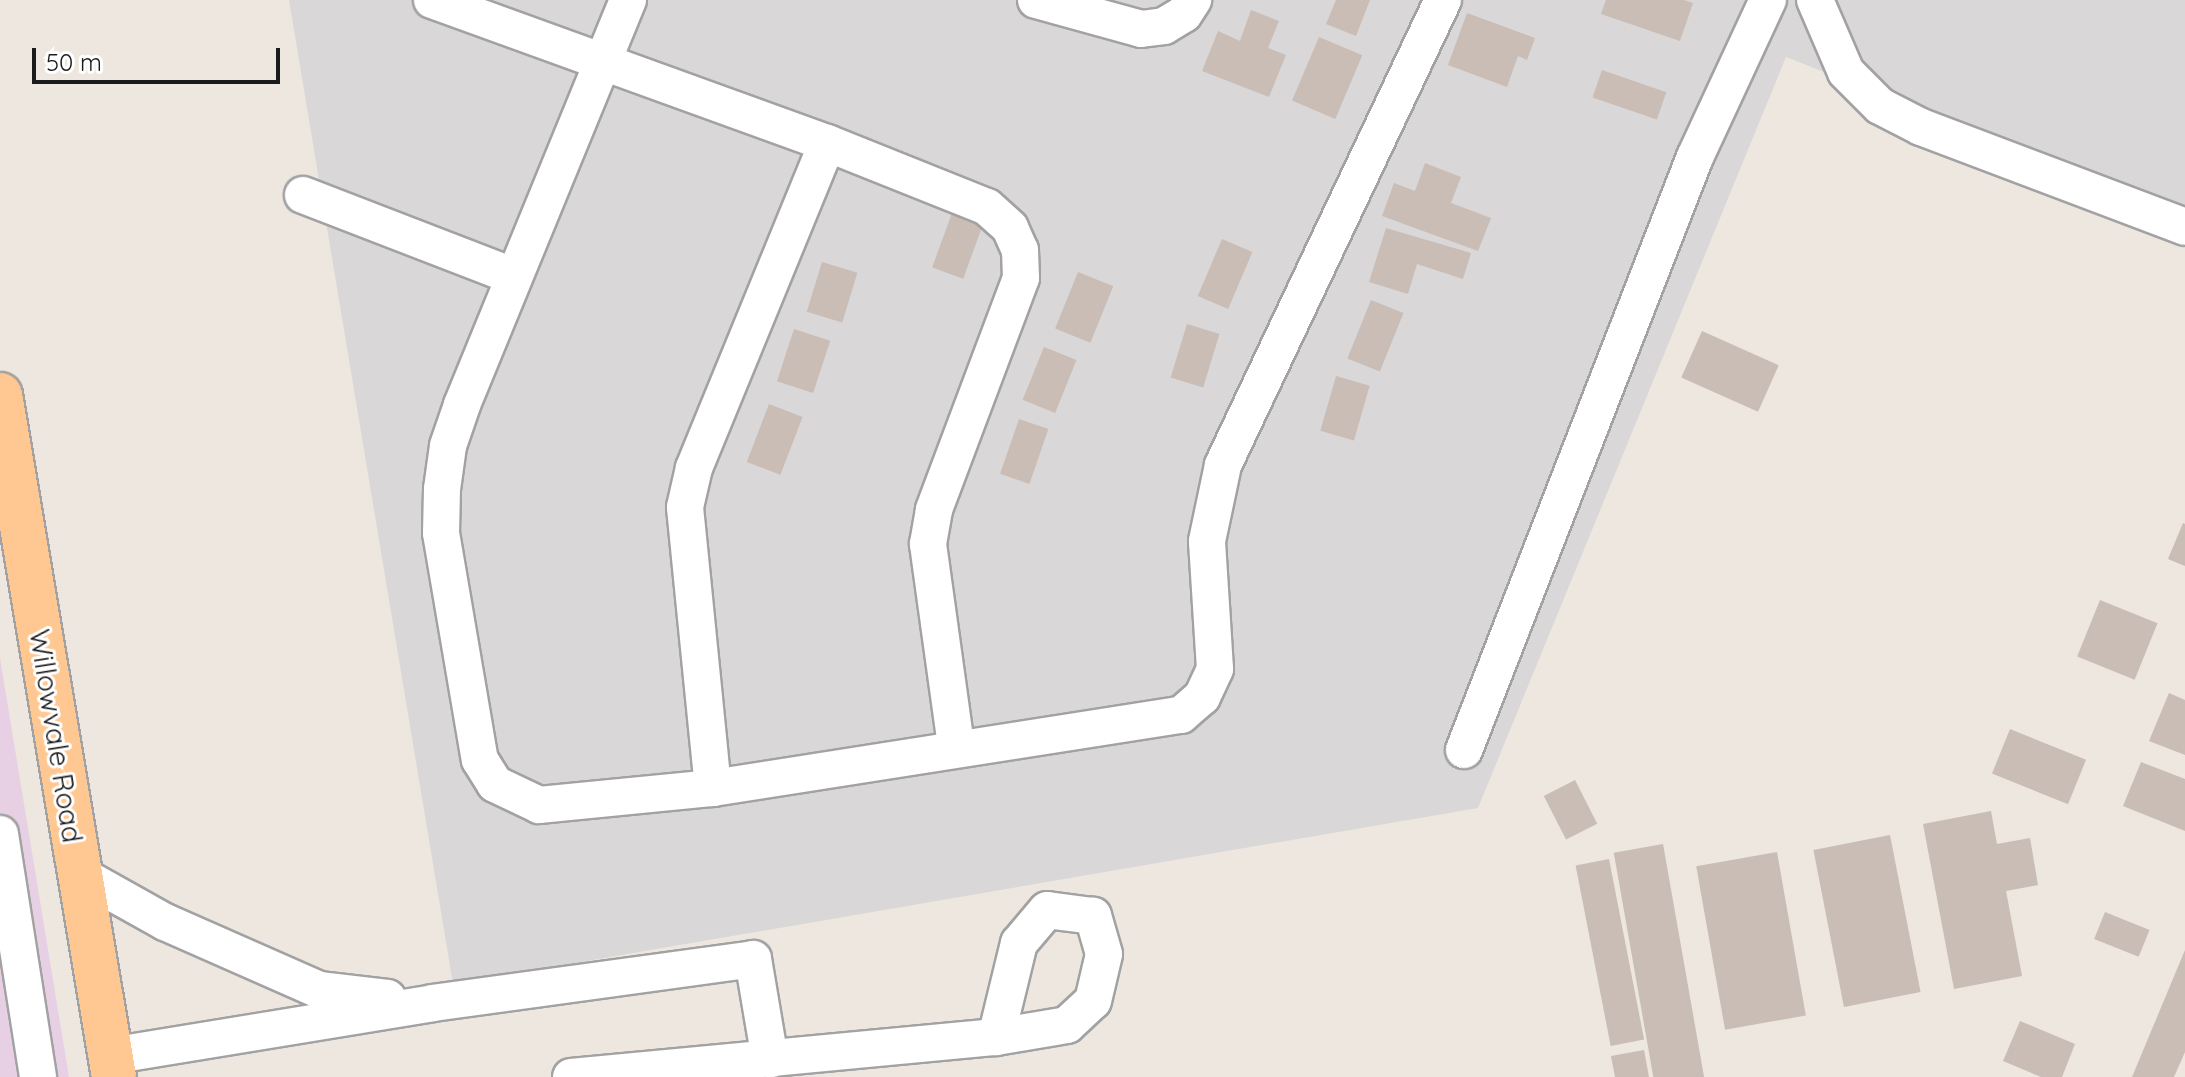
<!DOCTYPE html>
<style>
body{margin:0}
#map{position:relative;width:2185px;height:1077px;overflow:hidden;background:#ede7df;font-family:Quicksand,sans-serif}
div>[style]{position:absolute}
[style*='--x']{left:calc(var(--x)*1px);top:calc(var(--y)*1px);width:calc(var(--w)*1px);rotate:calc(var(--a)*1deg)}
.residential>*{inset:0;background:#d9d7d7}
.industrial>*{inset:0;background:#e7d0e4}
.building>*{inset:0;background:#c9bdb5;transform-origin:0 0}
.roads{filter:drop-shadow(2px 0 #a2a2a2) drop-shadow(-2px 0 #a2a2a2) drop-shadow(0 2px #a2a2a2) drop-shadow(0 -2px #a2a2a2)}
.minor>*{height:36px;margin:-18px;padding:0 18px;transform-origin:18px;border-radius:18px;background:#fff}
.major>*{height:44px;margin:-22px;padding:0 22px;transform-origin:22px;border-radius:22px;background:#ffc892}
span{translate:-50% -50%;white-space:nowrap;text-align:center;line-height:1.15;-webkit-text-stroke:6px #fff;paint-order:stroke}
.street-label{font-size:28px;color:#1b1b1b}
.scale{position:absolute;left:32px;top:48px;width:248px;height:36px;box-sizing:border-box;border:4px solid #1b1b1b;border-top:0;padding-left:10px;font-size:24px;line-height:28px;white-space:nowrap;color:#1b1b1b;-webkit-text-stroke:6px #fff;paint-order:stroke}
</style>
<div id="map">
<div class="residential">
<div style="clip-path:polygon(289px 0,2185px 0,2185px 214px,1786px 57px,1478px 808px,453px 984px)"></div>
</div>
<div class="industrial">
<div style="clip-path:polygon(0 658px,69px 1077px,0 1077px)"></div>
</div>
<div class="building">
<div style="clip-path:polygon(1336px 0,1370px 0,1356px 36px,1326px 24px)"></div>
<div style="clip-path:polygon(1606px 0,1684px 0,1693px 3px,1680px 41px,1601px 14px)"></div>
<div style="clip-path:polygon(1251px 10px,1279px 21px,1268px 48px,1286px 55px,1269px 97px,1202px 71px,1218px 31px,1240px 41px)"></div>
<div style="clip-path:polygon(1467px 13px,1535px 38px,1527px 60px,1518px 56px,1507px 87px,1448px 65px)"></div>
<div style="left:1319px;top:37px;width:47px;height:69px;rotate:23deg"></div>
<div style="left:1602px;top:70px;width:68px;height:29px;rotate:19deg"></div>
<div style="clip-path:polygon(1425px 163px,1461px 177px,1451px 203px,1491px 218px,1478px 251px,1382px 216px,1394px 183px,1415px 191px)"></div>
<div style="left:952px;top:213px;width:33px;height:58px;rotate:20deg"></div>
<div style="clip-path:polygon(1386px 228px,1471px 253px,1463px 279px,1417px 264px,1408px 294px,1369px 282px)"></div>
<div style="left:1222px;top:239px;width:33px;height:62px;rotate:23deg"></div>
<div style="left:822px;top:262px;width:37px;height:52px;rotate:17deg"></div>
<div style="left:1078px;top:272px;width:38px;height:61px;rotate:22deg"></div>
<div style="left:1371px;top:300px;width:35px;height:63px;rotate:22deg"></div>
<div style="left:1187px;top:324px;width:34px;height:56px;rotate:17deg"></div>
<div style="left:794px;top:329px;width:38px;height:55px;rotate:18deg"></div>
<div style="left:1702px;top:331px;width:84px;height:51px;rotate:24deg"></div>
<div style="left:1044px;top:347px;width:35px;height:57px;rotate:22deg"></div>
<div style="left:1336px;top:376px;width:35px;height:57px;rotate:16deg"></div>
<div style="left:769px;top:404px;width:36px;height:62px;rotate:21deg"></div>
<div style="left:1019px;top:419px;width:31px;height:58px;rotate:19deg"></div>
<div style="clip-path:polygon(2183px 523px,2185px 524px,2185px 566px,2168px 559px)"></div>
<div style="left:2100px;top:600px;width:62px;height:61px;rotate:22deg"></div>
<div style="clip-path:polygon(2169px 693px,2185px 700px,2185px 755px,2149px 741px)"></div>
<div style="left:2010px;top:729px;width:82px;height:48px;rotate:22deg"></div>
<div style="clip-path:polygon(2141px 762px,2185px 779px,2185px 831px,2123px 806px)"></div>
<div style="left:1575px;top:780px;width:49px;height:35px;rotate:63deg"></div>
<div style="clip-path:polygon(1991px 811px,1997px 844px,2030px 838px,2038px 885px,2006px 891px,2022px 976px,1954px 989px,1923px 824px)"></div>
<div style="left:1890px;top:835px;width:160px;height:78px;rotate:79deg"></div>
<div style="left:1663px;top:844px;width:237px;height:50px;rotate:80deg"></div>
<div style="left:1777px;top:852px;width:166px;height:82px;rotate:80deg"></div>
<div style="left:1609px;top:859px;width:184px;height:34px;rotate:79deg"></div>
<div style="left:2105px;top:912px;width:48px;height:29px;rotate:22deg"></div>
<div style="clip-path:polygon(2185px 950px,2185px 1052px,2174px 1077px,2132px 1077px)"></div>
<div style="clip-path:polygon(2020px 1021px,2075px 1044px,2062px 1077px,2041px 1077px,2003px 1061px)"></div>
<div style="clip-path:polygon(1644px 1050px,1649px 1077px,1615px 1077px,1611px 1056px)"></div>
</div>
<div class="roads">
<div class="minor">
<div style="--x:432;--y:0;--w:420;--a:19.9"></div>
<div style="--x:827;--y:143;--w:172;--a:21.8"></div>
<div style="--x:987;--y:207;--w:31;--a:42"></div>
<div style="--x:1010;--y:228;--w:24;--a:66"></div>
<div style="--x:1020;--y:250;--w:28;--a:88"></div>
<div style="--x:1021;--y:278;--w:248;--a:110.6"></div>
<div style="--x:934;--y:510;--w:35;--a:100"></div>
<div style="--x:928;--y:544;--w:205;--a:82.1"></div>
<div style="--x:628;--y:0;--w:438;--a:112.3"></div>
<div style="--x:462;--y:405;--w:43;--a:108.9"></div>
<div style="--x:448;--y:446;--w:43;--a:97.9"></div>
<div style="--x:442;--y:489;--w:44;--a:91.3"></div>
<div style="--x:441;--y:533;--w:230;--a:80.3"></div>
<div style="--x:480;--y:760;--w:28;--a:58"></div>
<div style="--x:495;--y:784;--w:49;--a:25.5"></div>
<div style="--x:539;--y:805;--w:175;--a:-5.6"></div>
<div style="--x:713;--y:788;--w:474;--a:-8.9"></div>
<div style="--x:1181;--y:715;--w:28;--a:-41"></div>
<div style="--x:1202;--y:697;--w:31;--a:-65"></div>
<div style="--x:1215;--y:669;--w:128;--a:-93.6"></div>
<div style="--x:1207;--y:541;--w:78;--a:-78.1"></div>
<div style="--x:1223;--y:465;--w:514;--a:-64.68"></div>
<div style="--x:1036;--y:0;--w:109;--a:15.4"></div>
<div style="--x:1141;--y:29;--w:23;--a:-7"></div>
<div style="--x:1164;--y:26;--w:23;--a:-31"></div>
<div style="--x:1184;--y:14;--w:17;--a:-57"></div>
<div style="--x:1815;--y:0;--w:78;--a:66.7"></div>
<div style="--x:1846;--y:72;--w:48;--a:45"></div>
<div style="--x:1880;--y:106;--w:46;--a:27.1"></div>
<div style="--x:1921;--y:127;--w:282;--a:20.7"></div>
<div style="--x:303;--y:195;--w:225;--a:21.1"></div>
<div style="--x:1464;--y:750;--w:636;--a:-68.72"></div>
<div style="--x:1695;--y:157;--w:173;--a:-65.1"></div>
<div style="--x:713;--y:788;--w:282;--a:-95.7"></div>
<div style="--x:685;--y:507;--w:40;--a:-77"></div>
<div style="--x:694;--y:468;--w:351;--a:-67.7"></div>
<div style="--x:0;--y:834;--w:246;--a:81.1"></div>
<div style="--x:79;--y:874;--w:98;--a:29.2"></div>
<div style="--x:165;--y:922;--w:168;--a:23.8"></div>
<div style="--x:319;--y:990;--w:69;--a:6.6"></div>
<div style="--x:110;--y:1056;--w:327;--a:-9.3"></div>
<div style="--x:433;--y:1003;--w:323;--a:-7.8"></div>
<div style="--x:753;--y:959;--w:102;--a:80.4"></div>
<div style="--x:571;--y:1077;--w:427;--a:-5.4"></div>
<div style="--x:996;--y:1037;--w:72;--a:-9.6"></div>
<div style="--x:1067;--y:1025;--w:35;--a:-43"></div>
<div style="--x:1093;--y:1001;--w:48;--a:-76.8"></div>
<div style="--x:1104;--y:954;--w:40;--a:-106"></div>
<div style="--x:1093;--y:916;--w:46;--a:-172.6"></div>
<div style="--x:1047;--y:910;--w:43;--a:130.3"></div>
<div style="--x:1019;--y:943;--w:97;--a:103.7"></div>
</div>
<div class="major">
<div style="--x:0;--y:395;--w:691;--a:80.51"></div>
</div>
</div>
<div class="street-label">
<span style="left:56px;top:736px;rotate:81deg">Willowvale Road</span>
</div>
<div class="scale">50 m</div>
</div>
